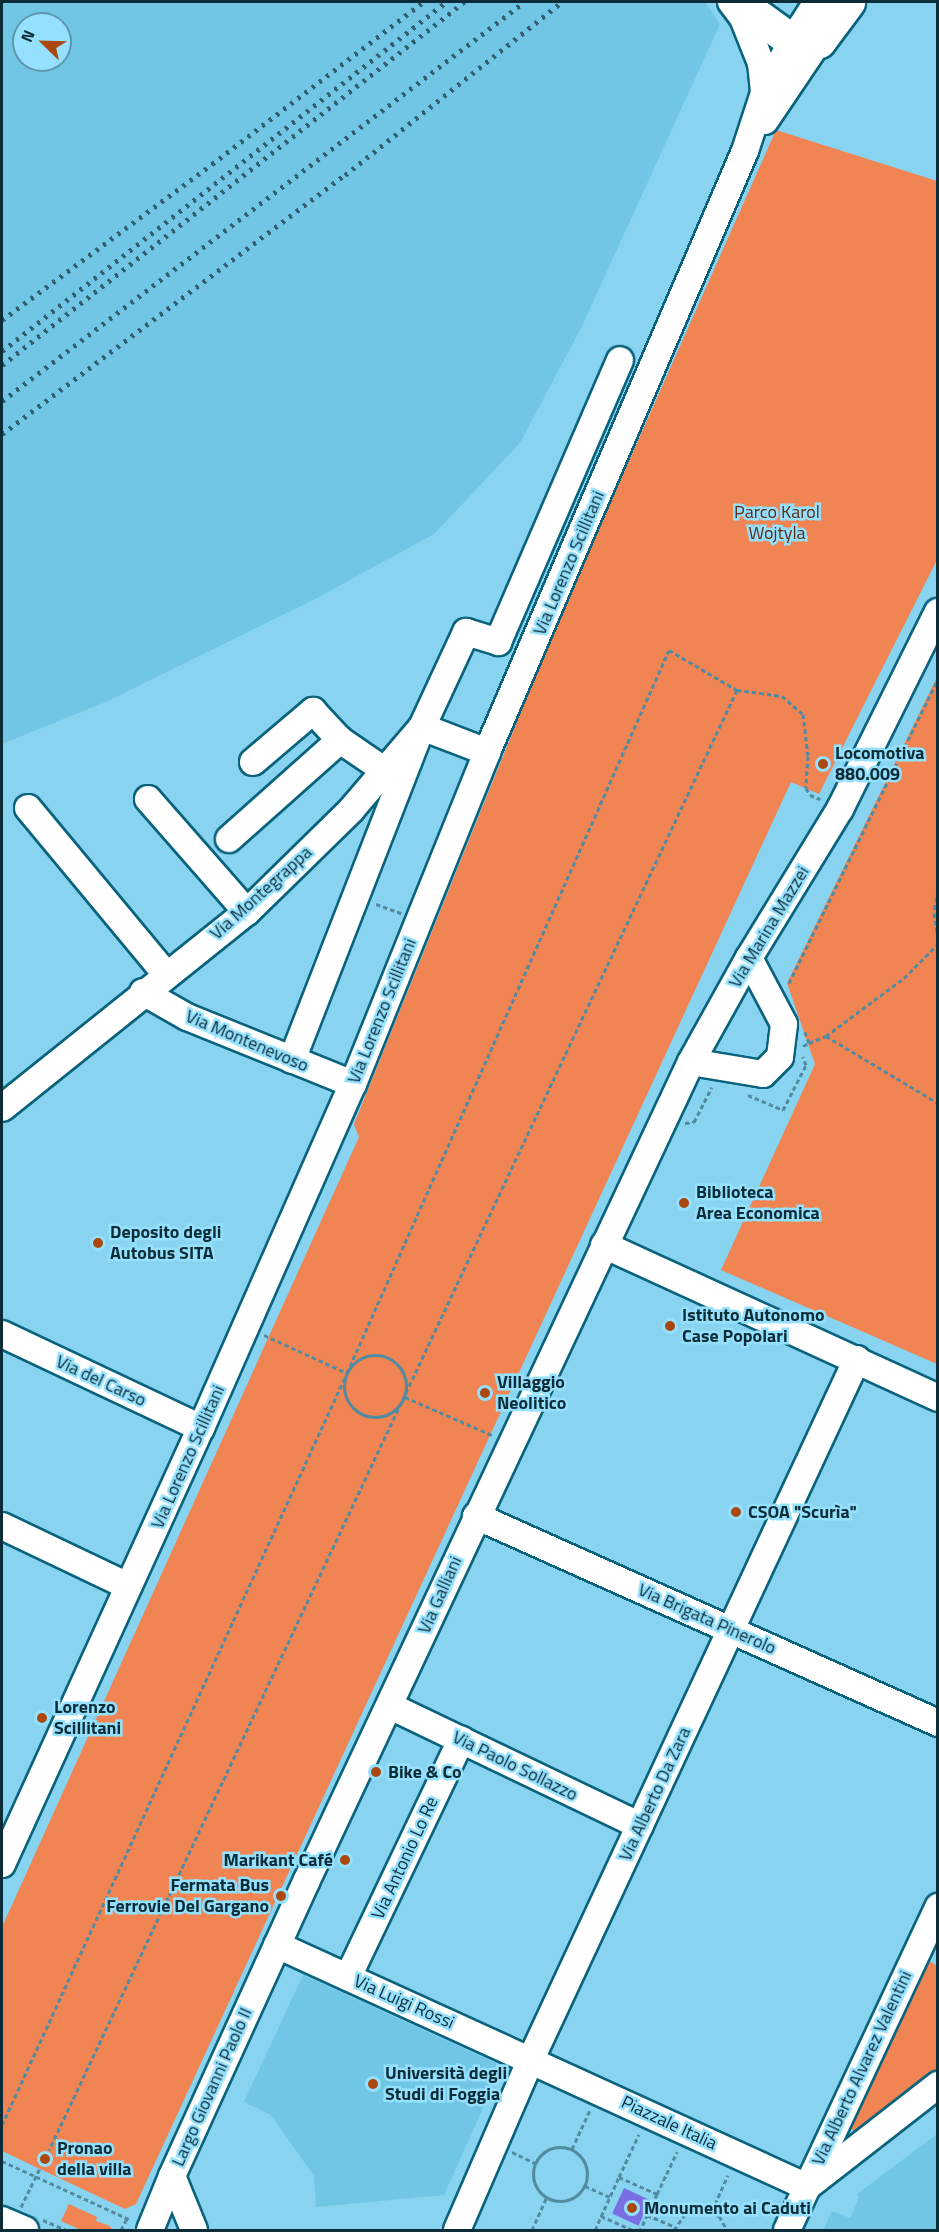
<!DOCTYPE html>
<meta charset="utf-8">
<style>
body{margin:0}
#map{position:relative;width:939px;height:2232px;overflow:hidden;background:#88d3f0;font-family:"Titillium Web",sans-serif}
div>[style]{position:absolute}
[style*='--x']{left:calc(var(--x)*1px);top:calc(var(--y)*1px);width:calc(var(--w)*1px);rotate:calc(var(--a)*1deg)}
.built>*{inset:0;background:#71c6e5}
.green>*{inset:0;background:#f08453}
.water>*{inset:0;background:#796fe2;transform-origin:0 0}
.path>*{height:3px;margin-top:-1.5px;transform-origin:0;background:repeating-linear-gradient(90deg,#528a9f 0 4.5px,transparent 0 7.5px)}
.path>.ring{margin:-1.5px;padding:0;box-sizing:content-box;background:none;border:3px solid #528a9f;border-radius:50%}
.roads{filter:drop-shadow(2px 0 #0a637c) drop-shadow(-2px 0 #0a637c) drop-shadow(0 2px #0a637c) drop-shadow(0 -2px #0a637c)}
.minor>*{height:26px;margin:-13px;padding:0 13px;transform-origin:13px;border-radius:13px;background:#fff}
.major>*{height:33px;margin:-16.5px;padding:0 16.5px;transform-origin:16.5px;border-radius:16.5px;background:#fff}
.rail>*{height:4.5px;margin-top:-2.25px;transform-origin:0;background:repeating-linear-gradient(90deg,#325f6f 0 3px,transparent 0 9px)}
.dots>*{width:16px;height:16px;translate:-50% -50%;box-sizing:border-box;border:3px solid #95e0fd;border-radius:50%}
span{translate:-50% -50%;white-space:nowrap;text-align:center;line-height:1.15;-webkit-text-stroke:5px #95e0fd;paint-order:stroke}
.park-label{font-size:18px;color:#5d2c15}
.street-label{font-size:18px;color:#0c2c37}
.poi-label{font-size:18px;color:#0c2c37;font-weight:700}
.left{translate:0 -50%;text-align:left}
.right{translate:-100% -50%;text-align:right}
.frame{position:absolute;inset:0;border:3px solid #0c2c37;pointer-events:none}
.north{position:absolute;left:12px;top:12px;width:60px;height:60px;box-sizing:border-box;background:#95e0fd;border:2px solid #5e98ae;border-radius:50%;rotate:293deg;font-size:16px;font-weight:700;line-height:24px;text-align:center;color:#0c2c37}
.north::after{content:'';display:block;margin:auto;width:21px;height:27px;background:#ab4810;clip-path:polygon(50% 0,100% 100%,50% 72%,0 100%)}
</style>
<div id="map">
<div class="built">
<div style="clip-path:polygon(evenodd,2px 2px,705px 2px,720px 24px,582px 326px,520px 443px,434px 534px,315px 599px,108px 701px,2px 744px,2px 2px,24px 24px,60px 24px,60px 60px,24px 60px,24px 24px)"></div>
<div style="clip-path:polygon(303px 1975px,502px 2066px,444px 2195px,316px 2207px,314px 2176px,271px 2115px,244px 2102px)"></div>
<div style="clip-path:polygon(937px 2134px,937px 2230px,823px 2230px,832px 2211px,850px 2218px,859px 2198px,857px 2194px)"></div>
</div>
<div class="green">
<div style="clip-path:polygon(776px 130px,937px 181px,937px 560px,819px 794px,791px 782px,136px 2204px,125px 2209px,2px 2151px,2px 1927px,359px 1137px,354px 1124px,557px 623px)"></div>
<div style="clip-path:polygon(937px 677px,937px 1364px,721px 1270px,815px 1064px,787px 983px)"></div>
<div style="clip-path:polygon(922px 1956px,937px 1966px,937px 2071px,855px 2133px,849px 2124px)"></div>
<div style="clip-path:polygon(69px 2204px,97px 2217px,96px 2221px,110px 2226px,112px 2230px,81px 2230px,61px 2221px)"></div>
</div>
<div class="water">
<div style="left:624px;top:2188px;width:29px;height:28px;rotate:25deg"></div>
</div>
<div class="path">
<div style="--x:737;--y:690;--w:45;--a:7.6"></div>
<div style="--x:782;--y:696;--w:28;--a:41"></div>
<div style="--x:803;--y:714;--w:42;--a:83.2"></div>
<div style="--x:808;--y:756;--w:32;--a:94"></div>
<div style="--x:806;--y:788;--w:8;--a:60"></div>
<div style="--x:810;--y:795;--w:11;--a:22"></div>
<div style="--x:938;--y:890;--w:23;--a:100"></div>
<div style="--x:934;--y:913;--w:25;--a:81"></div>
<div style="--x:376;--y:904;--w:27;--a:20"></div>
<div style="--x:789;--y:983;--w:339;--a:-63.9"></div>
<div style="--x:826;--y:1036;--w:97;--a:-36.6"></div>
<div style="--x:904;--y:978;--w:48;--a:-45"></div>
<div style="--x:809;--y:1043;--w:18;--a:-22"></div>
<div style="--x:826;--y:1036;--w:131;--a:30.9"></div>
<div style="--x:803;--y:1046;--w:7;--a:-27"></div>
<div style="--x:809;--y:1043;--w:12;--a:-110"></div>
<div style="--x:748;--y:1095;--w:38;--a:23"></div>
<div style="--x:783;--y:1110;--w:51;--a:-62.9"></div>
<div style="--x:806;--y:1065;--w:9;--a:-111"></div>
<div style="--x:685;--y:1123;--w:9;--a:-6"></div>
<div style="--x:694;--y:1122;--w:39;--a:-63"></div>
<div style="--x:264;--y:1335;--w:91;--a:24.6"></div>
<div class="ring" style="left:344px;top:1355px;width:59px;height:59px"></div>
<div style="--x:405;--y:1397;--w:97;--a:23.7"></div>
<div style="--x:2;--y:2125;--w:827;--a:-65.36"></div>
<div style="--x:347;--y:1373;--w:791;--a:-65.99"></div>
<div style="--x:669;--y:650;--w:79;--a:30.5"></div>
<div style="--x:737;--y:690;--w:1614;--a:115.23"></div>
<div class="ring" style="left:533px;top:2147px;width:51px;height:51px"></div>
<div style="--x:572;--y:2149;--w:43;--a:-65.2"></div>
<div style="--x:512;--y:2152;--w:25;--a:26"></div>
<div style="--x:2;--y:2161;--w:142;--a:24.6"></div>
<div style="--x:619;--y:2177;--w:47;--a:-65.1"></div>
<div style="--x:585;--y:2186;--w:27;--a:24"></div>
<div style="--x:657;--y:2194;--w:47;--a:-64.5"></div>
<div style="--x:21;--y:2207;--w:43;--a:-64"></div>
<div style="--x:712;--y:2211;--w:39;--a:-66"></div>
<div style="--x:647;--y:2215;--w:30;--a:23"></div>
<div style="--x:601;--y:2216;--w:35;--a:24"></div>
<div style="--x:43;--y:2220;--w:25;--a:23"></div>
<div style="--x:121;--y:2230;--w:13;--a:-63"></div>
<div style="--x:532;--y:2230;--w:36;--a:-66"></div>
<div style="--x:595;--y:2230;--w:58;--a:-65.6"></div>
<div style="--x:619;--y:2177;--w:42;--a:24.1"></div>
<div style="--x:657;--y:2194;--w:40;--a:115"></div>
<div style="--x:674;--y:2230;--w:21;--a:-55"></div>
<div style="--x:686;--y:2213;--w:17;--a:-13"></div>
<div style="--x:703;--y:2209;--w:17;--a:24"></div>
<div style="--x:719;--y:2216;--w:16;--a:60"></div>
</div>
<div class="roads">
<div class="minor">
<div style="--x:731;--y:2;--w:20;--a:53"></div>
<div style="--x:743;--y:18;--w:48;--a:68.2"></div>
<div style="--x:761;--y:63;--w:30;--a:84"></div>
<div style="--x:765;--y:121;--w:97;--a:-56"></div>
<div style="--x:819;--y:41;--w:11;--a:-95"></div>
<div style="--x:253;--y:762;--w:79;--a:-40.4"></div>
<div style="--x:313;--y:711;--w:40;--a:47"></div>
<div style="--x:340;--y:740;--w:53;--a:34.3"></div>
<div style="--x:148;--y:799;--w:150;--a:48.8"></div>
<div style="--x:28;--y:808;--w:216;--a:50.3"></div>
<div style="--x:229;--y:839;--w:149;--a:-41.7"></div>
<div style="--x:143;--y:992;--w:51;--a:29.6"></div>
<div style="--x:187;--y:1017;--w:179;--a:22"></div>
<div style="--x:292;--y:1060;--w:357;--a:-68.7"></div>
<div style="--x:422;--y:727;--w:105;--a:-65.1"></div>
<div style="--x:466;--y:632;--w:34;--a:17"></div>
<div style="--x:498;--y:642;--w:307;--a:-66.6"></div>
<div style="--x:691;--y:1062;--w:73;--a:9.5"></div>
<div style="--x:763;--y:1074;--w:24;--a:-45"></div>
<div style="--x:780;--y:1057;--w:33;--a:-83"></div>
<div style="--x:784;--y:1024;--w:75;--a:-117.9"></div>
<div style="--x:2;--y:1108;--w:314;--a:-38.7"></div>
<div style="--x:247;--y:912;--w:146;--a:-44.4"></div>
<div style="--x:351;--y:810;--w:109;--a:-49.5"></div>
<div style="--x:422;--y:727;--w:70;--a:21"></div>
<div style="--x:604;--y:1245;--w:367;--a:24.6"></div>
<div style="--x:2;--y:1334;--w:220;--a:25.3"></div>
<div style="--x:476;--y:1516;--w:506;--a:24.13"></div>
<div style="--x:2;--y:1526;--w:140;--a:25.5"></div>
<div style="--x:390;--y:1706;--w:277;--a:25.6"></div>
<div style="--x:2;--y:1864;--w:479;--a:-65.5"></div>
<div style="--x:201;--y:1428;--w:376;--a:-66.2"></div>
<div style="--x:353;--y:1084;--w:358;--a:-68"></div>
<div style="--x:487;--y:752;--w:654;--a:-66.77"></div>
<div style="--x:745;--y:151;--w:61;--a:-71.9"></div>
<div style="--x:764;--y:93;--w:59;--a:-61.7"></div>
<div style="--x:792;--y:41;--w:46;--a:-57.3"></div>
<div style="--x:277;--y:1945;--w:583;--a:24.54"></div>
<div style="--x:348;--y:1977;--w:263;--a:-64.5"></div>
<div style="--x:172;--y:2176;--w:58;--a:67.8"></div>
<div style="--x:812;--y:2183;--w:160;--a:-37.9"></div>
<div style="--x:2;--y:2220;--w:25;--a:23"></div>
<div style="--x:150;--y:2230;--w:58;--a:-67.8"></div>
<div style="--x:172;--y:2176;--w:323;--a:-65.5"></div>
<div style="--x:306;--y:1882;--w:906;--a:-64.85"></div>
<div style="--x:691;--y:1062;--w:119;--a:-60.9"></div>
<div style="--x:749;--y:958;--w:175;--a:-58.6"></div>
<div style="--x:840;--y:809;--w:220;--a:-63.6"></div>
<div style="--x:457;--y:2230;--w:186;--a:-66.6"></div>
<div style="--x:531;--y:2059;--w:772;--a:-65.03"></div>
<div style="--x:787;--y:2230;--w:357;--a:-64.9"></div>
</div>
<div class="major">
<div style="--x:738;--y:2;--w:67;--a:35.8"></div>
<div style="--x:792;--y:41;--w:12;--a:9"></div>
<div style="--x:804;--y:43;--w:15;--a:-8"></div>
<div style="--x:819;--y:41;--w:49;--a:-53.4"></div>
</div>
</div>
<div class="rail">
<div style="--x:2;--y:320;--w:262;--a:-36.6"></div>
<div style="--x:212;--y:164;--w:266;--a:-37.5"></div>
<div style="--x:2;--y:351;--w:565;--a:-38.17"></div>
<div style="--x:2;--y:365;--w:588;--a:-38.16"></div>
<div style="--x:2;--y:401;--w:657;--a:-37.39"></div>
<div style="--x:2;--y:434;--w:430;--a:-37.1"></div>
<div style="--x:345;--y:175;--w:278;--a:-38.6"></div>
</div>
<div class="dots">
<div style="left:823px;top:764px;background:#ab4810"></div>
<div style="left:684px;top:1203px;background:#ab4810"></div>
<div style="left:98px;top:1243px;background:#ab4810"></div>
<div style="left:670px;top:1326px;background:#ab4810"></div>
<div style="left:485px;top:1393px;background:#ab4810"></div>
<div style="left:736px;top:1512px;background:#ab4810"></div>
<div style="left:42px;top:1718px;background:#ab4810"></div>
<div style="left:376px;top:1772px;background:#ab4810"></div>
<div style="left:345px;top:1860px;background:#ab4810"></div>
<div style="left:281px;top:1896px;background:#ab4810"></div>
<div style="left:373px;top:2084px;background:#ab4810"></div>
<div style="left:45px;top:2159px;background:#ab4810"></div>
<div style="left:632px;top:2208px;background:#ab4810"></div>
</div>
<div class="park-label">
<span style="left:777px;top:523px">Parco Karol<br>Wojtyla</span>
</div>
<div class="street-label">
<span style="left:569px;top:563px;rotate:-67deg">Via Lorenzo Scillitani</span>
<span style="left:261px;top:893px;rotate:-42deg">Via Montegrappa</span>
<span style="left:769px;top:927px;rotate:-59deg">Via Marina Mazzei</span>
<span style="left:382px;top:1011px;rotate:-68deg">Via Lorenzo Scillitani</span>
<span style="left:247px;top:1041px;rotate:23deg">Via Montenevoso</span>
<span style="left:101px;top:1381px;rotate:25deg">Via del Carso</span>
<span style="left:188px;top:1457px;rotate:-66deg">Via Lorenzo Scillitani</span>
<span style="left:440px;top:1595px;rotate:-66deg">Via Galliani</span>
<span style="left:707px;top:1619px;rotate:24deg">Via Brigata Pinerolo</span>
<span style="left:515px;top:1766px;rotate:26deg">Via Paolo Sollazzo</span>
<span style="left:655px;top:1794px;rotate:-65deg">Via Alberto Da Zara</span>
<span style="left:405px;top:1858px;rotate:-65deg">Via Antonio Lo Re</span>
<span style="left:404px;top:2002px;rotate:24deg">Via Luigi Rossi</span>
<span style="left:862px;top:2068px;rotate:-65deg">Via Alberto Alvarez Valentini</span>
<span style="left:212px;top:2087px;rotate:-66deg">Largo Giovanni Paolo II</span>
<span style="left:669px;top:2123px;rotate:25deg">Piazzale Italia</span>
</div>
<div class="poi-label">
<span class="left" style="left:835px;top:764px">Locomotiva<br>880.009</span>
<span class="left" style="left:696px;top:1203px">Biblioteca<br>Area Economica</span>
<span class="left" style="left:110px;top:1243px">Deposito degli<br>Autobus SITA</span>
<span class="left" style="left:682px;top:1326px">Istituto Autonomo<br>Case Popolari</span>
<span class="left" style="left:497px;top:1393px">Villaggio<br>Neolitico</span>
<span class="left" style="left:748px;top:1512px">CSOA "Scurìa"</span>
<span class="left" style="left:54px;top:1718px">Lorenzo<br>Scillitani</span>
<span class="left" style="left:388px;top:1772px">Bike &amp; Co</span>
<span class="right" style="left:333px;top:1860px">Marikant Café</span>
<span class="right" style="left:269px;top:1896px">Fermata Bus<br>Ferrovie Del Gargano</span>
<span class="left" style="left:385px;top:2084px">Università degli<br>Studi di Foggia</span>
<span class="left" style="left:57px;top:2159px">Pronao<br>della villa</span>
<span class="left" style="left:644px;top:2208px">Monumento ai Caduti</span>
</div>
<div class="frame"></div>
<div class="north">N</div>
</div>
